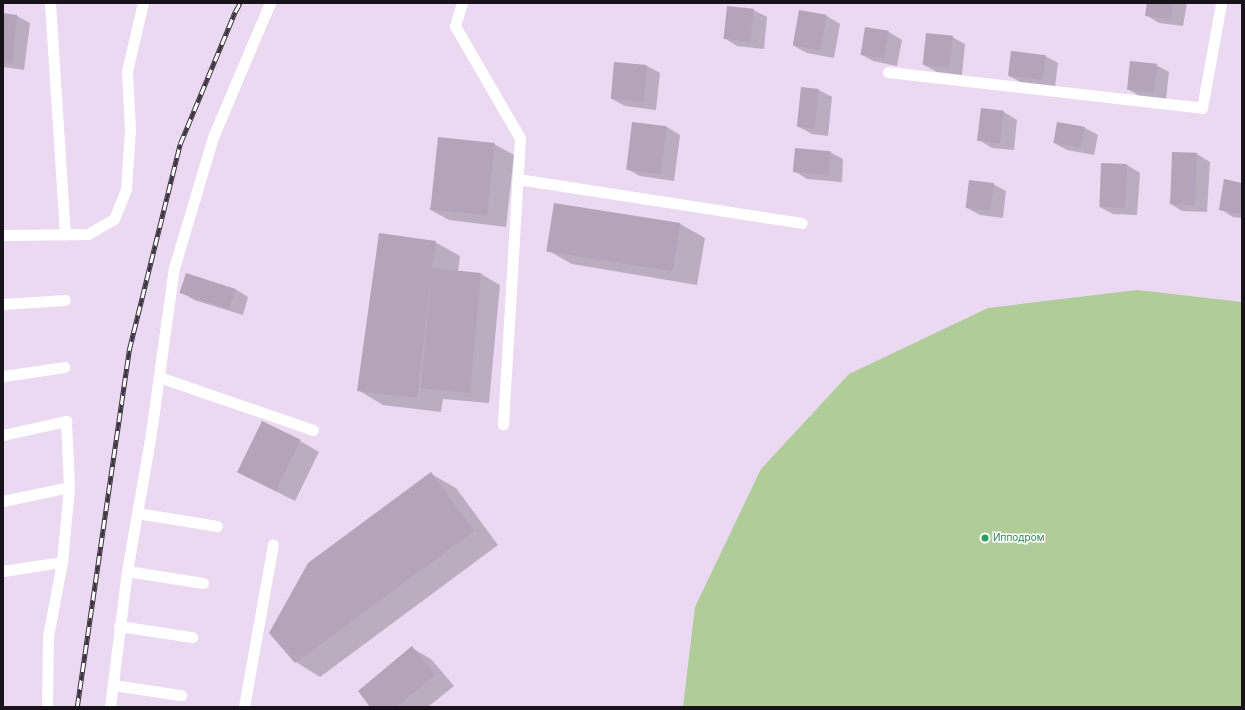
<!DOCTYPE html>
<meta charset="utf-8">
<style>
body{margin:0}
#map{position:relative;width:1245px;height:710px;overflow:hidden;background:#ead9f0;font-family:Inter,sans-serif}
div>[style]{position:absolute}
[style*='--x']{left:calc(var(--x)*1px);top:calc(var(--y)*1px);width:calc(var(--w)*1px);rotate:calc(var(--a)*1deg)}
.green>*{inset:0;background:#afcc99}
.shadow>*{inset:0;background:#0003}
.building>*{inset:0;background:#b4a4ba;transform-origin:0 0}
.service>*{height:11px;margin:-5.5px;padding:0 5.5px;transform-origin:5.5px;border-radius:5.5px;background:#fff}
.rail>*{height:4.5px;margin-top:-2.25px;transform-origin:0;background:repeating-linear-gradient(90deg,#fff 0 9px,#3d3540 0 18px);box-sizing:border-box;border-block:1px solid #3d3540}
.dots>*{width:11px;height:11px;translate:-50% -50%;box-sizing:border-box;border:2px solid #fff;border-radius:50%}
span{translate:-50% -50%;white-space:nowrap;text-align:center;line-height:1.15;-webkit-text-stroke:3px #fff;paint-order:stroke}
.leisure-label{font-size:10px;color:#27864d}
.left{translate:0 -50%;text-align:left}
.frame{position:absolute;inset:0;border:4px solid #18121a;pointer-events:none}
</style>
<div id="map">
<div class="green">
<div style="clip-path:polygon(1137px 290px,1242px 302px,1242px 707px,683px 707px,695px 607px,761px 469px,849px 374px,988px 308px)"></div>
</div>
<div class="shadow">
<div style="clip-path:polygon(1148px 3px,1187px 3px,1183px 26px,1159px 23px,1146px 15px)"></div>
<div style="clip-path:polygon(728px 7px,754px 10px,767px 17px,764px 49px,737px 46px,724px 38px)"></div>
<div style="clip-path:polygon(800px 12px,827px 16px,840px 24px,834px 58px,807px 53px,794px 46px)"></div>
<div style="clip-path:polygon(3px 14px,17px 16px,30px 23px,24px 70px,3px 67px)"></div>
<div style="clip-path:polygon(889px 32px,902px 40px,897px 66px,873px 61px,860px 54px)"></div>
<div style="clip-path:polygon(952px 37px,965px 44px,962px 75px,937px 72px,924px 65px)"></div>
<div style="clip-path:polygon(1045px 56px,1058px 63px,1055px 87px,1022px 83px,1009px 76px)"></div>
<div style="clip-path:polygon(1156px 65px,1169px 72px,1166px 99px,1141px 97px,1128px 89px)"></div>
<div style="clip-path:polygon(647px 66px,660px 73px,656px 110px,625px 106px,612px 99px)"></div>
<div style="clip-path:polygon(819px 90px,832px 97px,828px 136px,812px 134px,799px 127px)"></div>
<div style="clip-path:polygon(982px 110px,1004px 112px,1017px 120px,1014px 150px,992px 148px,979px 140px)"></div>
<div style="clip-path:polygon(667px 127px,680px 135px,674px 181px,640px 176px,627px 169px)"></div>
<div style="clip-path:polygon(1085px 128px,1098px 135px,1094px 155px,1067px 150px,1054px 143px)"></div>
<div style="clip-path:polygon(494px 144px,514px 155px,506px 227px,449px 220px,429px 209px)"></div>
<div style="clip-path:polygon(830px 152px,843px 159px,842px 182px,807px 179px,794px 171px)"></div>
<div style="clip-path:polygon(1197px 154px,1210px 162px,1207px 212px,1182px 211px,1169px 203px)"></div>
<div style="clip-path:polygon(1127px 165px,1140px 173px,1137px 215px,1113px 214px,1100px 207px)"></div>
<div style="clip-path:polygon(993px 184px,1006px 191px,1003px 218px,980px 215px,967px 208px)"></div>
<div style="clip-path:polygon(1242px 184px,1242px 218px,1233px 217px,1220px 209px)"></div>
<div style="clip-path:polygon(555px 204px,680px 224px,705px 238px,697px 285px,572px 264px,547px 250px)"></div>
<div style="clip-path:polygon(435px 242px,460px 256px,458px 272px,481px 274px,500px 285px,489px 403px,443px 399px,441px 412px,383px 405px,358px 390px)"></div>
<div style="clip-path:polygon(235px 289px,248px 297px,243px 315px,194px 300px,181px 292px)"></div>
<div style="clip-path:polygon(300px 441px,319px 452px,295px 501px,238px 472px)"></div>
<div style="clip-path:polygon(431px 474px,456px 488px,498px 545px,320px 677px,296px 662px)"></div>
<div style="clip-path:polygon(412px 648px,431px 659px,454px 686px,428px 707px,372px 707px)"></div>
</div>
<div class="building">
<div style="clip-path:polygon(1147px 3px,1173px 3px,1171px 19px,1145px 16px)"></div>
<div style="left:727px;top:6px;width:27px;height:33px;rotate:6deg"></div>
<div style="left:799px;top:10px;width:28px;height:36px;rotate:10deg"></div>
<div style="clip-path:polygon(3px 13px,17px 15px,12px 63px,3px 62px)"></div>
<div style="left:865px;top:27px;width:24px;height:28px;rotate:9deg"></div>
<div style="left:926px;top:33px;width:27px;height:32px;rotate:6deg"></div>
<div style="left:1011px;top:51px;width:35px;height:25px;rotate:7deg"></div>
<div style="left:1130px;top:61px;width:27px;height:29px;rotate:6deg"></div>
<div style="left:614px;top:62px;width:33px;height:37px;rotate:5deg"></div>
<div style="left:801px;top:87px;width:18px;height:40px;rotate:6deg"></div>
<div style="left:981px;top:108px;width:23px;height:33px;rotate:7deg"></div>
<div style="left:632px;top:122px;width:35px;height:48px;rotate:7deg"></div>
<div style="left:1057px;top:122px;width:28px;height:21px;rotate:10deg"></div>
<div style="left:438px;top:137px;width:57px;height:73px;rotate:6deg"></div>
<div style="left:795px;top:148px;width:36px;height:24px;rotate:5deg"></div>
<div style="left:1172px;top:152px;width:25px;height:52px;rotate:2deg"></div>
<div style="left:1101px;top:163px;width:26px;height:44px;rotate:2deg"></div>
<div style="clip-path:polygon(1224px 179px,1242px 183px,1242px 214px,1219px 210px)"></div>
<div style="left:969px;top:180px;width:25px;height:28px;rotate:7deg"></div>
<div style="left:554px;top:203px;width:128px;height:49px;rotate:9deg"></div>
<div style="clip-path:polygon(379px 233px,436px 241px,432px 268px,481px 273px,470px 393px,421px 388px,431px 280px,417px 398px,357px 391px)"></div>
<div style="left:186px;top:273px;width:52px;height:21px;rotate:18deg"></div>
<div style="left:262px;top:421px;width:43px;height:57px;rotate:26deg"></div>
<div style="clip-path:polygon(431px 472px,474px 531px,295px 663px,269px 633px,308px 563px)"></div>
<div style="clip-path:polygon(412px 646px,435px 675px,396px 707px,370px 707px,358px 691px)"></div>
</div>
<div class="service">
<div style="--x:50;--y:3;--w:232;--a:86.3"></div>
<div style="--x:462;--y:3;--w:24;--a:107"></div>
<div style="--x:455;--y:26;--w:129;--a:59.9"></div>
<div style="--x:520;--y:138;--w:287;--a:93.4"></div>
<div style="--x:888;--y:72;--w:316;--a:6.5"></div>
<div style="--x:1202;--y:108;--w:107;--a:-79.7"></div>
<div style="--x:518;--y:179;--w:287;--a:8.8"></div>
<div style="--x:3;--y:235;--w:85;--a:-0.7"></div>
<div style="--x:88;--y:234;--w:30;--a:-30"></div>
<div style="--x:114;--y:219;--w:32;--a:-68"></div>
<div style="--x:126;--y:189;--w:59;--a:-86.1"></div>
<div style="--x:130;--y:130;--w:59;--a:-92.9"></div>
<div style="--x:127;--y:71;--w:70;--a:-76.8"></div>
<div style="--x:3;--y:304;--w:62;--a:-3.7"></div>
<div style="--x:3;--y:376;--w:62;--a:-8.4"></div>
<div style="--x:159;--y:377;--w:163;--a:19"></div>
<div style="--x:3;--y:435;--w:65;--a:-12.5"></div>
<div style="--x:66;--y:421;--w:66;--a:87.4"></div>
<div style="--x:69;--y:487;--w:75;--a:95.3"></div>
<div style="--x:62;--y:562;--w:75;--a:100.7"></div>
<div style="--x:48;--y:636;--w:71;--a:90.8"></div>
<div style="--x:3;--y:501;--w:67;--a:-12"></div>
<div style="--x:137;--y:513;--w:81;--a:9.2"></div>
<div style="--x:3;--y:571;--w:60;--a:-8.7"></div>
<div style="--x:127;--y:571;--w:77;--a:9"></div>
<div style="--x:119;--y:626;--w:74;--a:8.6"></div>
<div style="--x:113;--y:685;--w:69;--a:8.4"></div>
<div style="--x:110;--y:707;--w:137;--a:-82.9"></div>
<div style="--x:127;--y:571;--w:140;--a:-80.1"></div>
<div style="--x:151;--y:433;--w:167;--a:-82.1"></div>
<div style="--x:174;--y:268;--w:137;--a:-73.4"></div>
<div style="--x:213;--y:137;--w:146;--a:-67"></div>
<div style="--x:244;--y:707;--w:165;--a:-79.9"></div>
</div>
<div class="rail">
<div style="--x:77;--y:707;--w:361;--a:-81.7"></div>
<div style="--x:129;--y:350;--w:212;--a:-76.1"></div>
<div style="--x:180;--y:144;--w:143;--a:-67.4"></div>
<div style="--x:235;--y:12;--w:10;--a:-61"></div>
</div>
<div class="dots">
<div style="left:985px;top:538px;background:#2e9e5b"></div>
</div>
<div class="leisure-label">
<span class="left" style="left:993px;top:538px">Ипподром</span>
</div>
<div class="frame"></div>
</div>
